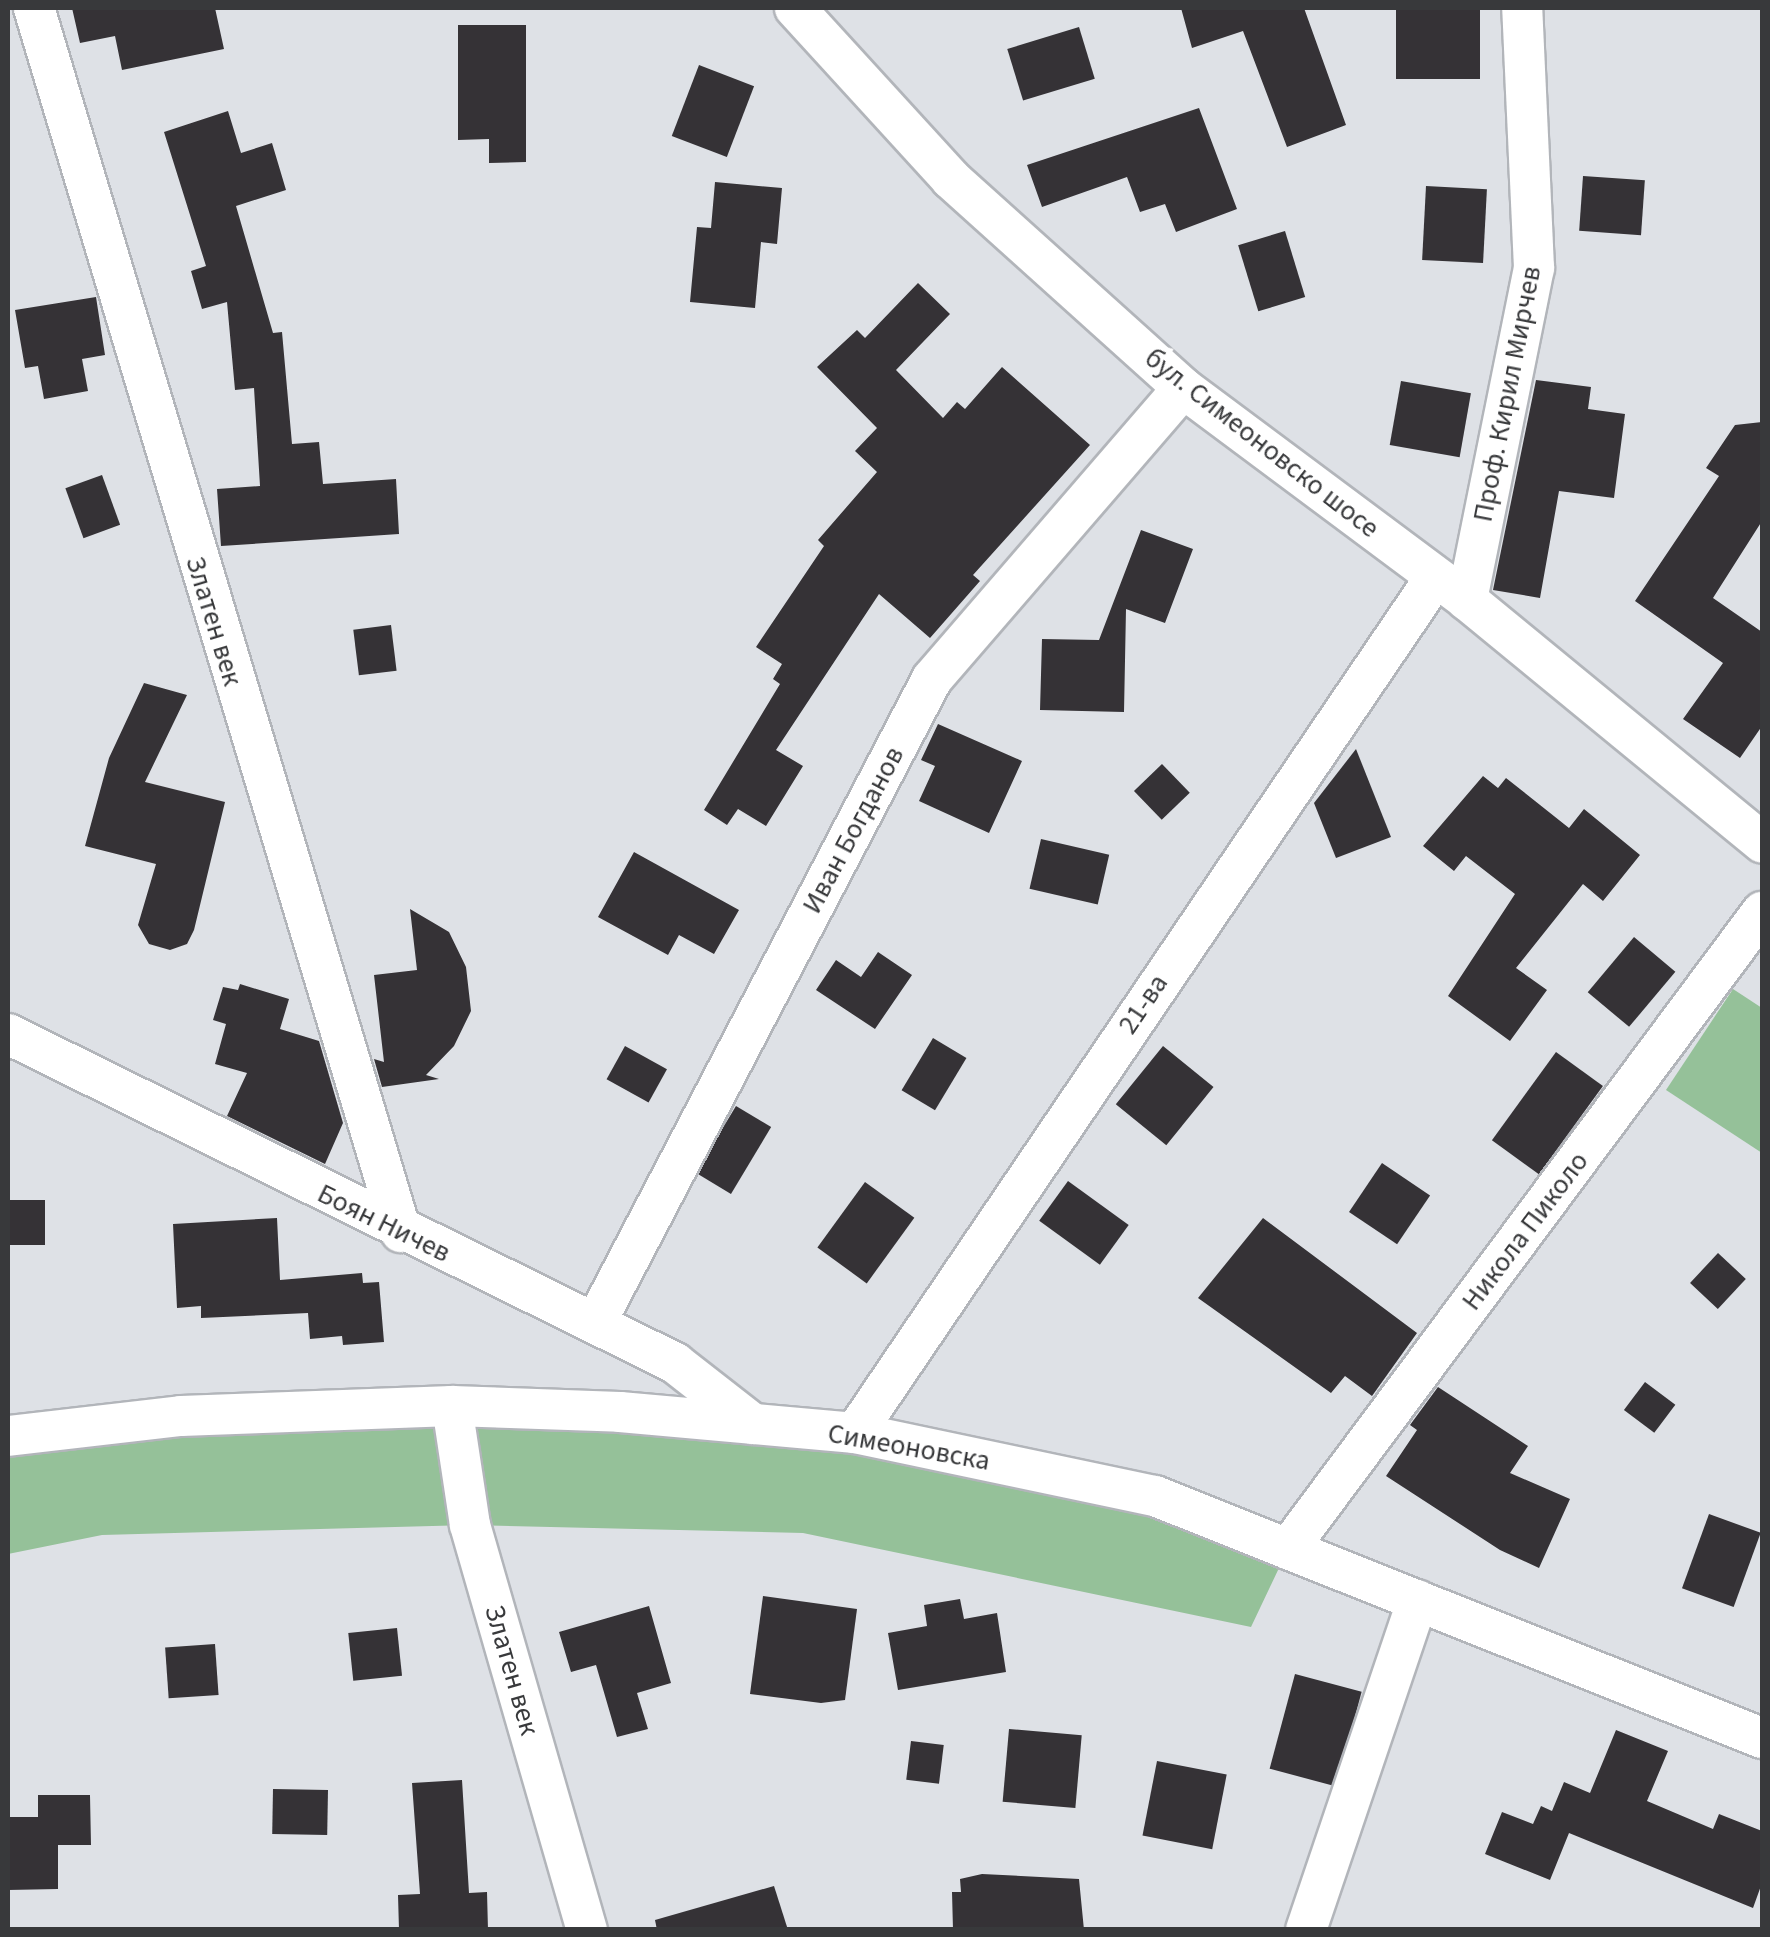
<!DOCTYPE html>
<meta charset="utf-8">
<style>
body{margin:0}
#map{position:relative;width:1770px;height:1937px;overflow:hidden;background:#dee1e6;font-family:"Source Sans 3",sans-serif}
div>[style]{position:absolute}
[style*='--x']{left:calc(var(--x)*1px);top:calc(var(--y)*1px);width:calc(var(--w)*1px);rotate:calc(var(--a)*1deg)}
.green>*{inset:0;background:#95c199}
.building>*{inset:0;background:#353236;transform-origin:0 0}
.roads{filter:drop-shadow(2px 0 #b2b5ba) drop-shadow(-2px 0 #b2b5ba) drop-shadow(0 2px #b2b5ba) drop-shadow(0 -2px #b2b5ba)}
.minor>*{height:40px;margin:-20px;padding:0 20px;transform-origin:20px;border-radius:20px;background:#fff}
span{translate:-50% -50%;white-space:nowrap;text-align:center;line-height:1.15;-webkit-text-stroke:10px #fff;paint-order:stroke}
.street-label{font-size:28px;color:#38393b}
.frame{position:absolute;inset:0;border:10px solid #38393b;pointer-events:none}
</style>
<div id="map">
<div class="green">
<div style="clip-path:polygon(1733px 989px,1762px 1008px,1762px 1153px,1666px 1090px)"></div>
<div style="clip-path:polygon(181px 1416px,855px 1433px,1288px 1549px,1251px 1627px,803px 1533px,470px 1525px,102px 1535px,8px 1554px,8px 1436px)"></div>
</div>
<div class="building">
<div style="clip-path:polygon(72px 8px,215px 8px,224px 49px,122px 70px,115px 36px,80px 43px)"></div>
<div style="clip-path:polygon(1181px 8px,1304px 8px,1346px 125px,1287px 147px,1243px 31px,1192px 48px)"></div>
<div style="left:1396px;top:8px;width:84px;height:71px"></div>
<div style="clip-path:polygon(458px 25px,526px 25px,526px 162px,489px 163px,489px 139px,458px 140px)"></div>
<div style="left:1079px;top:27px;width:54px;height:75px;rotate:73deg"></div>
<div style="left:699px;top:65px;width:59px;height:76px;rotate:21deg"></div>
<div style="clip-path:polygon(1199px 108px,1237px 209px,1176px 232px,1165px 204px,1140px 212px,1127px 177px,1042px 207px,1027px 165px)"></div>
<div style="clip-path:polygon(228px 111px,241px 153px,272px 143px,286px 190px,236px 206px,273px 333px,282px 332px,292px 444px,319px 442px,323px 484px,396px 479px,399px 534px,221px 546px,217px 489px,260px 486px,254px 388px,235px 390px,227px 302px,202px 309px,191px 271px,206px 266px,164px 132px)"></div>
<div style="left:1583px;top:176px;width:62px;height:55px;rotate:4deg"></div>
<div style="clip-path:polygon(715px 182px,782px 188px,777px 244px,761px 242px,755px 308px,690px 302px,697px 227px,711px 228px)"></div>
<div style="left:1426px;top:186px;width:61px;height:74px;rotate:3deg"></div>
<div style="left:1285px;top:231px;width:69px;height:49px;rotate:73deg"></div>
<div style="clip-path:polygon(918px 283px,950px 314px,896px 370px,943px 418px,957px 402px,965px 409px,1002px 367px,1090px 445px,973px 575px,980px 581px,930px 638px,879px 594px,776px 750px,803px 766px,766px 826px,738px 809px,727px 825px,704px 810px,780px 684px,773px 679px,782px 664px,756px 647px,824px 546px,818px 540px,877px 472px,855px 451px,877px 428px,817px 367px,857px 330px,865px 338px)"></div>
<div style="clip-path:polygon(96px 297px,105px 355px,82px 359px,88px 391px,44px 399px,38px 366px,25px 368px,15px 310px)"></div>
<div style="clip-path:polygon(1536px 380px,1591px 387px,1588px 409px,1625px 414px,1614px 498px,1559px 491px,1540px 598px,1493px 590px)"></div>
<div style="left:1401px;top:381px;width:71px;height:65px;rotate:10deg"></div>
<div style="clip-path:polygon(1762px 422px,1762px 521px,1713px 598px,1762px 632px,1762px 726px,1740px 758px,1683px 719px,1723px 663px,1635px 601px,1719px 476px,1706px 468px,1735px 425px)"></div>
<div style="left:102px;top:475px;width:53px;height:39px;rotate:70deg"></div>
<div style="clip-path:polygon(1141px 530px,1193px 549px,1165px 623px,1126px 609px,1124px 712px,1040px 710px,1042px 639px,1099px 640px)"></div>
<div style="left:391px;top:625px;width:46px;height:38px;rotate:83deg"></div>
<div style="clip-path:polygon(144px 683px,187px 695px,145px 782px,225px 802px,194px 930px,187px 944px,170px 950px,149px 944px,138px 925px,156px 864px,85px 846px,109px 758px)"></div>
<div style="clip-path:polygon(938px 724px,1022px 761px,989px 833px,919px 801px,935px 766px,921px 760px)"></div>
<div style="clip-path:polygon(1356px 749px,1391px 837px,1336px 858px,1314px 803px)"></div>
<div style="left:1162px;top:764px;width:40px;height:39px;rotate:46deg"></div>
<div style="clip-path:polygon(1483px 776px,1498px 788px,1506px 778px,1569px 828px,1584px 809px,1640px 855px,1603px 901px,1583px 884px,1516px 968px,1547px 990px,1510px 1041px,1448px 996px,1515px 894px,1466px 856px,1454px 871px,1423px 846px)"></div>
<div style="left:1041px;top:839px;width:70px;height:51px;rotate:13deg"></div>
<div style="clip-path:polygon(634px 852px,739px 910px,714px 954px,679px 935px,668px 955px,598px 917px)"></div>
<div style="clip-path:polygon(410px 909px,449px 932px,466px 967px,471px 1011px,454px 1046px,426px 1075px,439px 1079px,382px 1087px,374px 1059px,384px 1062px,374px 975px,417px 970px)"></div>
<div style="left:1634px;top:937px;width:54px;height:72px;rotate:40deg"></div>
<div style="clip-path:polygon(878px 952px,912px 975px,875px 1029px,816px 990px,836px 960px,861px 977px)"></div>
<div style="clip-path:polygon(240px 984px,289px 999px,280px 1029px,319px 1041px,343px 1123px,325px 1164px,227px 1116px,247px 1073px,215px 1064px,226px 1024px,213px 1020px,223px 987px,238px 990px)"></div>
<div style="left:933px;top:1038px;width:39px;height:61px;rotate:31deg"></div>
<div style="left:625px;top:1046px;width:48px;height:38px;rotate:29deg"></div>
<div style="left:1163px;top:1046px;width:65px;height:75px;rotate:39deg"></div>
<div style="left:1556px;top:1052px;width:58px;height:109px;rotate:36deg"></div>
<div style="left:736px;top:1106px;width:41px;height:78px;rotate:31deg"></div>
<div style="left:1382px;top:1163px;width:58px;height:59px;rotate:34deg"></div>
<div style="left:1068px;top:1181px;width:75px;height:49px;rotate:36deg"></div>
<div style="left:865px;top:1182px;width:61px;height:81px;rotate:36deg"></div>
<div style="left:8px;top:1200px;width:37px;height:45px"></div>
<div style="clip-path:polygon(277px 1218px,280px 1280px,362px 1273px,363px 1283px,379px 1282px,384px 1342px,343px 1345px,342px 1336px,310px 1339px,308px 1313px,201px 1318px,201px 1306px,177px 1308px,173px 1224px)"></div>
<div style="clip-path:polygon(1263px 1218px,1417px 1333px,1372px 1396px,1345px 1376px,1331px 1393px,1198px 1298px)"></div>
<div style="left:1718px;top:1253px;width:38px;height:41px;rotate:43deg"></div>
<div style="left:1645px;top:1382px;width:38px;height:35px;rotate:37deg"></div>
<div style="clip-path:polygon(1438px 1387px,1528px 1446px,1510px 1473px,1570px 1499px,1539px 1568px,1500px 1550px,1386px 1476px,1417px 1430px,1410px 1425px)"></div>
<div style="left:1709px;top:1514px;width:55px;height:79px;rotate:20deg"></div>
<div style="clip-path:polygon(763px 1596px,857px 1609px,845px 1700px,821px 1703px,750px 1694px)"></div>
<div style="clip-path:polygon(960px 1599px,964px 1619px,997px 1613px,1006px 1672px,898px 1690px,888px 1633px,927px 1626px,924px 1605px)"></div>
<div style="clip-path:polygon(649px 1606px,671px 1683px,637px 1693px,648px 1729px,617px 1737px,596px 1665px,571px 1672px,559px 1632px)"></div>
<div style="left:397px;top:1628px;width:48px;height:49px;rotate:84deg"></div>
<div style="left:215px;top:1644px;width:51px;height:50px;rotate:86deg"></div>
<div style="left:1295px;top:1674px;width:69px;height:98px;rotate:15deg"></div>
<div style="left:1009px;top:1729px;width:73px;height:73px;rotate:5deg"></div>
<div style="clip-path:polygon(1616px 1730px,1668px 1751px,1647px 1801px,1713px 1829px,1719px 1814px,1762px 1831px,1762px 1883px,1753px 1908px,1569px 1833px,1550px 1880px,1485px 1854px,1502px 1812px,1533px 1824px,1541px 1806px,1552px 1811px,1564px 1782px,1590px 1793px)"></div>
<div style="left:911px;top:1741px;width:33px;height:39px;rotate:7deg"></div>
<div style="left:1157px;top:1761px;width:71px;height:76px;rotate:11deg"></div>
<div style="clip-path:polygon(462px 1780px,469px 1893px,487px 1892px,488px 1930px,399px 1930px,398px 1895px,420px 1894px,412px 1783px)"></div>
<div style="left:273px;top:1789px;width:55px;height:45px;rotate:1deg"></div>
<div style="clip-path:polygon(38px 1795px,90px 1795px,91px 1845px,58px 1845px,58px 1889px,8px 1890px,8px 1817px,38px 1817px)"></div>
<div style="clip-path:polygon(982px 1874px,1079px 1879px,1084px 1930px,953px 1930px,952px 1892px,961px 1892px,960px 1879px)"></div>
<div style="clip-path:polygon(774px 1886px,788px 1930px,657px 1930px,655px 1920px)"></div>
</div>
<div class="roads">
<div class="minor">
<div style="--x:34;--y:8;--w:1278;--a:73.31"></div>
<div style="--x:795;--y:8;--w:231;--a:47.6"></div>
<div style="--x:951;--y:179;--w:312;--a:42"></div>
<div style="--x:1183;--y:388;--w:354;--a:36.7"></div>
<div style="--x:1467;--y:600;--w:382;--a:39.4"></div>
<div style="--x:1467;--y:600;--w:339;--a:-78.6"></div>
<div style="--x:1534;--y:268;--w:260;--a:-92.6"></div>
<div style="--x:8;--y:1034;--w:744;--a:26.25"></div>
<div style="--x:675;--y:1363;--w:99;--a:38"></div>
<div style="--x:596;--y:1322;--w:725;--a:-62.41"></div>
<div style="--x:932;--y:679;--w:384;--a:-49.2"></div>
<div style="--x:452;--y:1406;--w:120;--a:81.4"></div>
<div style="--x:470;--y:1525;--w:422;--a:73.9"></div>
<div style="--x:855;--y:1433;--w:1033;--a:-55.85"></div>
<div style="--x:8;--y:1436;--w:174;--a:-6.6"></div>
<div style="--x:181;--y:1416;--w:271;--a:-2.1"></div>
<div style="--x:452;--y:1406;--w:168;--a:2"></div>
<div style="--x:620;--y:1412;--w:236;--a:5.1"></div>
<div style="--x:855;--y:1433;--w:307;--a:11.9"></div>
<div style="--x:1155;--y:1496;--w:653;--a:21.74"></div>
<div style="--x:1288;--y:1549;--w:794;--a:-53.35"></div>
<div style="--x:1306;--y:1930;--w:348;--a:-71.3"></div>
</div>
</div>
<div class="street-label">
<span style="left:1507px;top:394px;rotate:-79deg">Проф. Кирил Мирчев</span>
<span style="left:1262px;top:443px;rotate:38deg">бул. Симеоновско шосе</span>
<span style="left:214px;top:621px;rotate:73deg">Златен век</span>
<span style="left:853px;top:830px;rotate:-62deg">Иван Богданов</span>
<span style="left:1143px;top:1004px;rotate:-56deg">21-ва</span>
<span style="left:384px;top:1223px;rotate:26deg">Боян Ничев</span>
<span style="left:1525px;top:1231px;rotate:-53deg">Никола Пиколо</span>
<span style="left:909px;top:1447px;rotate:10deg">Симеоновска</span>
<span style="left:512px;top:1670px;rotate:74deg">Златен век</span>
</div>
<div class="frame"></div>
</div>
